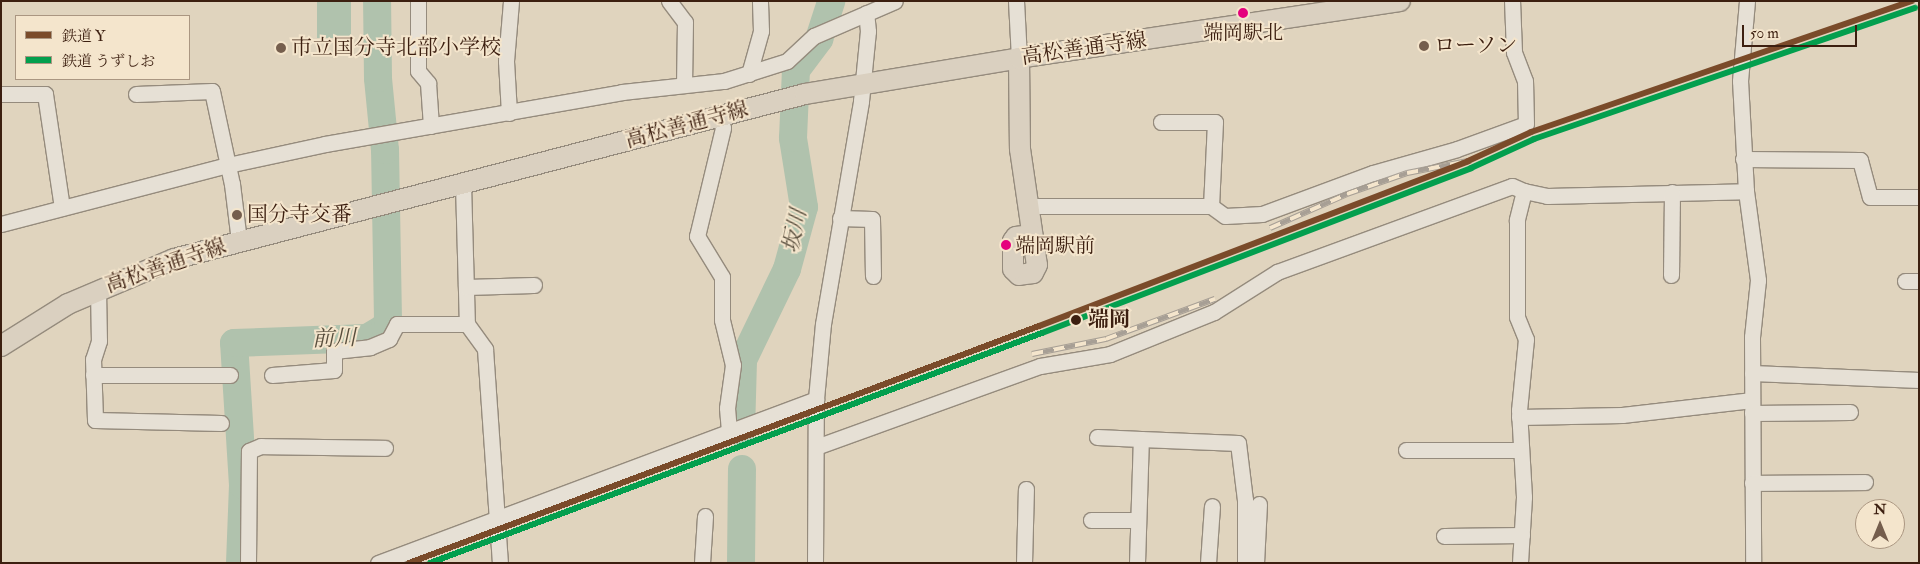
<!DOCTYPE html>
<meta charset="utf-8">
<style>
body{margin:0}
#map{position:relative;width:1920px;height:564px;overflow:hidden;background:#e0d4be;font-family:"IM FELL Double Pica","Noto Serif JP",serif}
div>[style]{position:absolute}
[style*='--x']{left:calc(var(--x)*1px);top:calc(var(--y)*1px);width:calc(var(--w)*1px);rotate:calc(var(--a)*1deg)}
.water>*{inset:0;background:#b0c2ad;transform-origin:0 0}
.river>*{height:28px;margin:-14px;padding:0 14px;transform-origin:14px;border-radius:14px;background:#b0c2ad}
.roads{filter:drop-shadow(1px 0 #958b7d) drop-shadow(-1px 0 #958b7d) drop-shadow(0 1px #958b7d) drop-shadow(0 -1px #958b7d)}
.minor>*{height:15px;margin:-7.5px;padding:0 7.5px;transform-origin:7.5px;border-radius:7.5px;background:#e6e0d5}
.major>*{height:20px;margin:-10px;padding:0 10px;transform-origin:10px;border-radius:10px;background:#dad0c0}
.rail>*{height:5.5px;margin-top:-2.75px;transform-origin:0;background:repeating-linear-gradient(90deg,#f4e5cc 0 11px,#a79f95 0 22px);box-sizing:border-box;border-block:1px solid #a79f95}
.rail-1>*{height:6px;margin:-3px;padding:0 3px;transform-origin:3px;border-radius:3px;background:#7a4b2a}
.rail-2>*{height:6px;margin:-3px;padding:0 3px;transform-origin:3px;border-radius:3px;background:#039f4e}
.dots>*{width:14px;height:14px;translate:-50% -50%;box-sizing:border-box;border:2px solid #f4e5cc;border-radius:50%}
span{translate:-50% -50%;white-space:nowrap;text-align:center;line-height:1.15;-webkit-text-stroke:4px #f4e5cc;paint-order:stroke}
.bus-label{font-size:20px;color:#3c1f10}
.left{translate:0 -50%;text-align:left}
.poi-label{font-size:21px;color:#3c1f10}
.street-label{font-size:21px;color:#3c1f10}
.stop-label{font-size:21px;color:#3c1f10;font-weight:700}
.water-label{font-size:22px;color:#584e3d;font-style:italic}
.frame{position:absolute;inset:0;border:2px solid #3c1f10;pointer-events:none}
.legend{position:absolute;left:15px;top:15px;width:175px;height:65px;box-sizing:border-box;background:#f4e5cc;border:1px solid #aa9681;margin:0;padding:6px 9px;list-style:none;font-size:15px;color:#3c1f10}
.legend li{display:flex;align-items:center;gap:10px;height:25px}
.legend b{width:25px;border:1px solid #aa9681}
.north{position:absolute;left:1855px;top:499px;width:50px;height:50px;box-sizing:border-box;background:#f4e5cc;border:1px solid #aa9681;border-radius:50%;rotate:0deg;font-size:14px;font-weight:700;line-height:20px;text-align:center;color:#3c1f10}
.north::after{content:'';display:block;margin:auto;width:18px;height:22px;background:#755e4d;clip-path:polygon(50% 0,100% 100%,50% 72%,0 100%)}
.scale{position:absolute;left:1742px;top:25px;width:115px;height:22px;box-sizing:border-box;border:2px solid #3c1f10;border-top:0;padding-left:6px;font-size:15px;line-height:18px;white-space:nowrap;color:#3c1f10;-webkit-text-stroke:4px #f4e5cc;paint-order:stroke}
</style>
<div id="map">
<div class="water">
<div style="left:317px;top:1px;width:34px;height:37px"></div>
</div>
<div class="river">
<div style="--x:741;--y:432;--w:72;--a:-88.4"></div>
<div style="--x:743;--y:360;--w:101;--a:-64.2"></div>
<div style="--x:787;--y:269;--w:64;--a:-74.7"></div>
<div style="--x:804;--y:207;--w:70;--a:-99.1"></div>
<div style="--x:793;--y:138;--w:68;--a:-87.5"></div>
<div style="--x:796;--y:70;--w:39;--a:-53"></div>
<div style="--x:819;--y:39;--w:40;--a:-72"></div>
<div style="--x:240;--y:563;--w:78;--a:-87.8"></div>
<div style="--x:243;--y:485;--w:142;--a:-93.6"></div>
<div style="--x:234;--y:343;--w:133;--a:-2.2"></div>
<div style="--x:367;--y:338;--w:21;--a:-31"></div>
<div style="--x:385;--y:327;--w:8;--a:-67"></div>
<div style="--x:388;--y:320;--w:170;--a:-91"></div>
<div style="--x:385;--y:150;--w:72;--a:-95.6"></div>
<div style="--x:378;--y:78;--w:77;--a:-90.7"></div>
<div style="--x:741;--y:563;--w:94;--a:-89.4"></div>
</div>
<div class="roads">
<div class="minor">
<div style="--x:418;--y:1;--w:70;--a:90"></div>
<div style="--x:418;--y:71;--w:16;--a:50"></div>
<div style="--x:428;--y:83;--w:43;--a:86"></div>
<div style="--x:669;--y:1;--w:26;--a:53"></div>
<div style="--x:685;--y:22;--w:62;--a:90.9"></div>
<div style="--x:1016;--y:1;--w:57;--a:87"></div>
<div style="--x:749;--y:74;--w:45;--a:-74.4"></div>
<div style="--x:761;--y:31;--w:30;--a:-92"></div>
<div style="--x:1;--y:94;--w:44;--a:0"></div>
<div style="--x:45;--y:94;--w:115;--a:81.5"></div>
<div style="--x:136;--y:94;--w:76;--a:-2.3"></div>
<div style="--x:212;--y:91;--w:95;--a:77.9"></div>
<div style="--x:232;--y:184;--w:57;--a:83"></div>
<div style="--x:509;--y:113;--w:52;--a:-93.3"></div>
<div style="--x:506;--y:61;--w:60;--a:-85.2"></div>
<div style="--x:720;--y:116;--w:12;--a:76"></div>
<div style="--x:723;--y:128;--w:111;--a:103.5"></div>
<div style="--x:697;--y:236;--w:48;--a:58.6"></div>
<div style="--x:722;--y:277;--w:43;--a:90"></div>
<div style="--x:722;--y:320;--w:46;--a:76.3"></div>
<div style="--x:733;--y:365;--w:43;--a:97.9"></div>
<div style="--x:727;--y:408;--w:22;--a:85"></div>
<div style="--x:1161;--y:122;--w:54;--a:0"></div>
<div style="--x:1215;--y:122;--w:84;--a:92.7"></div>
<div style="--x:1743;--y:159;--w:117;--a:0.5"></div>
<div style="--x:1860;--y:160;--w:38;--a:75"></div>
<div style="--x:1870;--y:197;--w:49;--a:0"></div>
<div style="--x:463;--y:184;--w:140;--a:88.4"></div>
<div style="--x:467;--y:324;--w:31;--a:54"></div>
<div style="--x:485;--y:349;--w:215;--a:86"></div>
<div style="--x:1524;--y:191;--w:24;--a:12"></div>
<div style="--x:1547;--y:196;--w:199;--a:-1.4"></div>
<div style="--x:1746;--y:191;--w:90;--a:82.3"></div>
<div style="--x:1758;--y:280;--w:57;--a:96"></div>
<div style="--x:1752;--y:337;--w:226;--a:89.7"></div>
<div style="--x:1746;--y:191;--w:110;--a:-93.1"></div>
<div style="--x:1740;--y:81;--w:80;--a:-85"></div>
<div style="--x:1027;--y:206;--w:184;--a:0"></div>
<div style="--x:1211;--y:206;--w:17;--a:36"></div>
<div style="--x:1225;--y:216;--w:37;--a:-3"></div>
<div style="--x:1262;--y:214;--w:118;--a:-20.3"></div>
<div style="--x:1373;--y:173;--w:87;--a:-15.9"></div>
<div style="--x:1457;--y:149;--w:73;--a:-19.9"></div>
<div style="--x:1526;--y:124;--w:43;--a:-91.3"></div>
<div style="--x:1525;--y:81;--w:31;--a:-111"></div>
<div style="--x:1514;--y:52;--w:51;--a:-92.2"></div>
<div style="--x:840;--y:218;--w:32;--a:2"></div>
<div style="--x:872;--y:219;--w:57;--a:89"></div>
<div style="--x:1;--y:224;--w:235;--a:-14.6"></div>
<div style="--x:228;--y:165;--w:99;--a:-12.2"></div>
<div style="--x:325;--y:144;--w:302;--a:-9.9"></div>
<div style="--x:622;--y:92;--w:103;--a:-6.2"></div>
<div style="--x:724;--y:81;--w:66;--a:-17.6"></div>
<div style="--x:787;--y:61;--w:37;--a:-43"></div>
<div style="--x:814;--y:36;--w:88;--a:-23.4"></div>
<div style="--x:1671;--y:275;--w:83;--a:-89.3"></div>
<div style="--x:1905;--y:281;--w:14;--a:0"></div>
<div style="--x:466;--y:287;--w:68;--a:-1.7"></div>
<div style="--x:98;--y:290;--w:51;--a:88.9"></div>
<div style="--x:99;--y:341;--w:19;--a:108"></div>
<div style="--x:93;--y:359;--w:61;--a:88.1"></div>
<div style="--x:95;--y:420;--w:126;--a:1.4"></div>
<div style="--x:1752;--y:373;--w:167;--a:2.4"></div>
<div style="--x:93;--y:375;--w:137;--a:0"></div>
<div style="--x:272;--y:375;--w:62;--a:-4.6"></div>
<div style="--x:334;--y:370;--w:19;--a:-90"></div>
<div style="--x:334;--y:351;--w:36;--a:-6"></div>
<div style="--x:370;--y:347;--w:21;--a:-23"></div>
<div style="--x:389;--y:339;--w:17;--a:-62"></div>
<div style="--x:397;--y:324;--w:70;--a:0"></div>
<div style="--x:1752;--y:413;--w:98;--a:-0.6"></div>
<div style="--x:1519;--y:417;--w:103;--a:-1.1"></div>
<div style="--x:1622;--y:415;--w:131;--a:-6.6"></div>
<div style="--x:1097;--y:437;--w:44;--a:2.6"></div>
<div style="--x:816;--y:447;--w:238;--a:-19.9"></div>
<div style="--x:1040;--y:366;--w:71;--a:-9.7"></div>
<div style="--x:1110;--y:354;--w:112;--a:-22"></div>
<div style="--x:1214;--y:312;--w:75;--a:-32.4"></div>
<div style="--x:1277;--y:272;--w:250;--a:-20.1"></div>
<div style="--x:1512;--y:186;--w:13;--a:23"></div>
<div style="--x:1524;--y:191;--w:30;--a:104"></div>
<div style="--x:1517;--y:220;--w:97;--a:90"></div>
<div style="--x:1517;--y:317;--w:24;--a:68"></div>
<div style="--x:1526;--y:339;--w:71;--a:95.6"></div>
<div style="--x:1519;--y:410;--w:87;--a:86.7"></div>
<div style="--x:1524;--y:497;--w:66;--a:93.5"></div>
<div style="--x:1406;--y:450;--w:113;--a:0"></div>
<div style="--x:1752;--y:483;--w:113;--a:-0.5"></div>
<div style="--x:1091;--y:520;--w:47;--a:0"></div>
<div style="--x:1444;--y:536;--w:78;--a:-0.7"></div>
<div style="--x:248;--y:563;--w:112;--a:-89.5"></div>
<div style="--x:249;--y:451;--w:13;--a:-23"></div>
<div style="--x:261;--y:446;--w:124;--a:0.9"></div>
<div style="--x:378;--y:563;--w:468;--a:-20.5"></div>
<div style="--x:702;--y:563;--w:47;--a:-86.3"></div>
<div style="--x:815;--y:563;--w:164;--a:-89.7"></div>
<div style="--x:816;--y:399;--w:75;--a:-84.7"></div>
<div style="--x:823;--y:324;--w:226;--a:-80.3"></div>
<div style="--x:861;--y:101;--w:70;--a:-84.3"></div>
<div style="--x:868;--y:31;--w:18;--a:-96"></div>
<div style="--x:1024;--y:563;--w:74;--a:-88.5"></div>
<div style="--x:1137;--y:563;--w:124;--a:-88.2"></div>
<div style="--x:1141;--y:439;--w:97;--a:2.4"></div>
<div style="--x:1238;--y:443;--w:57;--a:83"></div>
<div style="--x:1245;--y:500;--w:63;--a:90"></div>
<div style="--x:1208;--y:563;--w:57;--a:-86"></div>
<div style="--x:1256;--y:563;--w:59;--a:-87.1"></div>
</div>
<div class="major">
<div style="--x:1019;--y:58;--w:91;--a:89.4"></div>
<div style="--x:1020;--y:149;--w:117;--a:81.7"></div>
<div style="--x:1037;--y:265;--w:9;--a:117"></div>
<div style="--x:1033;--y:273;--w:14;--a:172"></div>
<div style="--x:1019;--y:275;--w:8;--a:-135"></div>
<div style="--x:1013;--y:269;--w:28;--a:-90"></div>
<div style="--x:1013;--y:241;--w:5;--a:-53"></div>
<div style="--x:1016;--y:237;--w:16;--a:-7"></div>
<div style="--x:1;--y:346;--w:79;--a:-32.1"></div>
<div style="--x:68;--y:304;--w:115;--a:-23"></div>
<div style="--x:174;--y:259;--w:652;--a:-14.65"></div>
<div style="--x:805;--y:94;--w:217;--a:-9.5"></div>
<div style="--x:1019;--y:58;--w:385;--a:-8.5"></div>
</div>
</div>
<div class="rail">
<div style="--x:1270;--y:228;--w:84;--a:-23.8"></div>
<div style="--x:1347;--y:194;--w:64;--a:-19.3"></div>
<div style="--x:1407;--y:173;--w:62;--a:-11.1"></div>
<div style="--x:1032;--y:354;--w:76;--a:-11.5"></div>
<div style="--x:1106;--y:339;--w:116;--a:-20.2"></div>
</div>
<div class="rail-1">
<div style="--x:409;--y:563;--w:673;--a:-20.62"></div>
<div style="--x:1039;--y:326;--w:460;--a:-21"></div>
<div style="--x:1468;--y:161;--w:69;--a:-24.7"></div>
<div style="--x:1531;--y:132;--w:403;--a:-19"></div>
</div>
<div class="rail-2">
<div style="--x:430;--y:563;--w:654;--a:-20.6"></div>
<div style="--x:1042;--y:333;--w:460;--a:-21"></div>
<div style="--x:1471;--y:168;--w:69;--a:-24.7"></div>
<div style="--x:1534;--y:139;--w:403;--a:-19"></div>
</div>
<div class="dots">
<div style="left:1243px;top:13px;background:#e5007d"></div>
<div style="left:1424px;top:46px;background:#755e4d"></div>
<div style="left:281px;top:48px;background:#755e4d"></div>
<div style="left:237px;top:215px;background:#755e4d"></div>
<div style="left:1006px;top:245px;background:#e5007d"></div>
<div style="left:1076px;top:320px;background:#3c1f10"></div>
</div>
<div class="bus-label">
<span style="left:1243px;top:32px">端岡駅北</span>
<span class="left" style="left:1015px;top:245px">端岡駅前</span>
</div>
<div class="poi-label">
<span class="left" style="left:1434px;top:46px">ローソン</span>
<span class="left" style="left:291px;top:48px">市立国分寺北部小学校</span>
<span class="left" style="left:247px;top:215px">国分寺交番</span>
</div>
<div class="street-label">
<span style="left:1084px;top:49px;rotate:-8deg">高松善通寺線</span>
<span style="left:687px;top:125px;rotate:-15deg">高松善通寺線</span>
<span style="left:166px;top:266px;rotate:-19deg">高松善通寺線</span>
</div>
<div class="stop-label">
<span class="left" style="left:1088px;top:320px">端岡</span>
</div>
<div class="water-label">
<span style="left:795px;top:231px;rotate:-78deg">坂川</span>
<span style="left:334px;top:339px;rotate:-2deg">前川</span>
</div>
<div class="frame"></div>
<ul class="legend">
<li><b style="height:6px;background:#7a4b2a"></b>鉄道 Y</li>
<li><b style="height:6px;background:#039f4e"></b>鉄道 うずしお</li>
</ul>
<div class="north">N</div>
<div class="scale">50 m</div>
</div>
